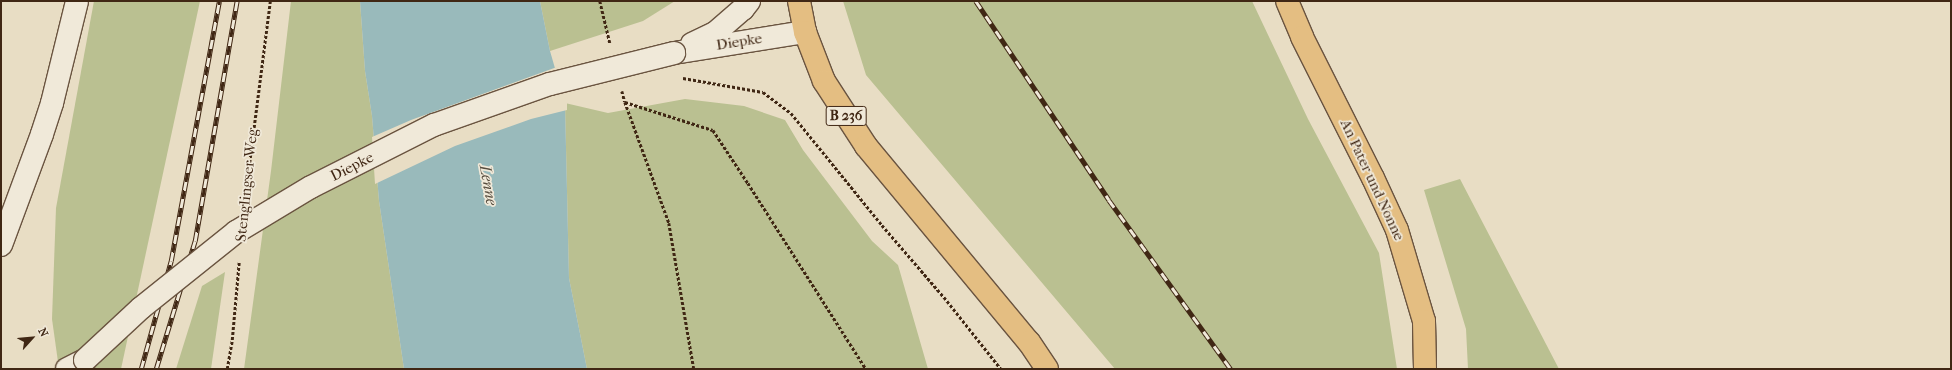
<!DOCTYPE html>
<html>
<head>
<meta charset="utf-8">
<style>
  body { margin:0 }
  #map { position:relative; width:1952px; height:370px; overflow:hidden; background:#e8ddc4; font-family:"IM FELL French Canon",serif }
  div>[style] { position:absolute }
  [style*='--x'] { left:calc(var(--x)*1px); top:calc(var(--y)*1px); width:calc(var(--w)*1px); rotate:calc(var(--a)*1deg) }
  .green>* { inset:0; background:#bac091 }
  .water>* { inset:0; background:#99babb }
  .pier>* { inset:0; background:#e8ddc4 }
  .path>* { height:2.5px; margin-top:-1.25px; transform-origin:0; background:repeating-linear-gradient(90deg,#402714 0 3px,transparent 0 5px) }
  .roads { filter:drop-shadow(1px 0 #6a5440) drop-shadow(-1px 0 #6a5440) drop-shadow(0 1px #6a5440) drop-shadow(0 -1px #6a5440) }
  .minor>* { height:22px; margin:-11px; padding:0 11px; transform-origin:11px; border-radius:11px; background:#f0e9d9 }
  .major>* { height:22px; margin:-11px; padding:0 11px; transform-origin:11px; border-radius:11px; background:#e4be82 }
  .rail>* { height:4.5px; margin-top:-2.25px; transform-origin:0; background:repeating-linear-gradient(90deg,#f0e9d9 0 9px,#402714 0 18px); box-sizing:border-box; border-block:1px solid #402714 }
  .bridges { filter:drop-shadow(1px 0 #6a5440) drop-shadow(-1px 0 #6a5440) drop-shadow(0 1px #6a5440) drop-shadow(0 -1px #6a5440) }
  .minor-bridge>* { height:22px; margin:-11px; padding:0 11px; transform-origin:11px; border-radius:11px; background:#f0e9d9 }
  span { translate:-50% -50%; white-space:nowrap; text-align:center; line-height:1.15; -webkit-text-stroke:3.5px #f0e9d9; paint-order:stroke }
  .shield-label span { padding:1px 3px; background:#f0e9d9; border:1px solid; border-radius:3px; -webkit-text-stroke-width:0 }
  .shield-label { font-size:14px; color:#402714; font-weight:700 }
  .street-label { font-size:15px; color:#402714 }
  .water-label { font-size:16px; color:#564c3e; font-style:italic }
  .frame { position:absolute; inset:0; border:2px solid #402714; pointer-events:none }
  .north { position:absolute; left:12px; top:318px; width:40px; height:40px; -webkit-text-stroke:3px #f0e9d9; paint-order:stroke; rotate:63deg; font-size:11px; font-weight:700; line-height:16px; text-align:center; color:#402714 }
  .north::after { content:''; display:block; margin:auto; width:14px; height:18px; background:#402714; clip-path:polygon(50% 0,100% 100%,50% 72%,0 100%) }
</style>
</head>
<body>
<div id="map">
  <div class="green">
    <div style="clip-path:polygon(94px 1px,200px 1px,121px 369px,59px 369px,52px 319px,56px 208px)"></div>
    <div style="clip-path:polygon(291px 1px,360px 1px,365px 71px,372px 116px,379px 201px,404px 369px,244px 369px,271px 171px)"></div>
    <div style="clip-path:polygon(540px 1px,675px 1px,643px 21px,550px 51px)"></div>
    <div style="clip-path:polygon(843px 1px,1252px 1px,1308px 119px,1379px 253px,1397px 369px,1115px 369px,866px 75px)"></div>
    <div style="clip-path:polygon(685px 99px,744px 106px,785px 120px,803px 150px,872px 241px,898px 265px,928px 369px,587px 369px,569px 278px,565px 103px,608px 113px)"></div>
    <div style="clip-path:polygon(1460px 179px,1559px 369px,1468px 369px,1466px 329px,1424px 190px)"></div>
    <div style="clip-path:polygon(225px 272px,211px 369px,176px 369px,202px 286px)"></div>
  </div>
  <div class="water">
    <div style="clip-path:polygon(360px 1px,540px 1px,550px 51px,565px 103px,569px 278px,587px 369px,404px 369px,379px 201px,372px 116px,365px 71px)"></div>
  </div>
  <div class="pier">
    <div style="clip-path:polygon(557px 67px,567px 103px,567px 110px,531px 119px,455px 146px,375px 184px,372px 137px,411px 120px)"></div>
  </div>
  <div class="path">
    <div style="--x:600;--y:1;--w:43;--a:76.6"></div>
    <div style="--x:683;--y:78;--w:81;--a:9.9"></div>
    <div style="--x:763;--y:92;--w:35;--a:37"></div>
    <div style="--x:791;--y:113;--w:144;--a:50.9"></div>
    <div style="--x:882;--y:225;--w:95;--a:49.3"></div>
    <div style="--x:944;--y:297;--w:92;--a:51.6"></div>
    <div style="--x:622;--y:91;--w:11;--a:75"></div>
    <div style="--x:625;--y:102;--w:92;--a:17.7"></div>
    <div style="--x:713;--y:130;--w:64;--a:56.6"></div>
    <div style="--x:748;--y:183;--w:220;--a:57.6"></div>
    <div style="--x:625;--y:102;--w:129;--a:70"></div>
    <div style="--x:669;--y:223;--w:148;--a:80.3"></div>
    <div style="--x:245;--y:197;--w:198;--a:-82.7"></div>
    <div style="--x:227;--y:369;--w:29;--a:-80"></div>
    <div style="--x:232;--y:340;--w:78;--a:-84.9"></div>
  </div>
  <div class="roads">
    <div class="minor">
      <div style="--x:692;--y:44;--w:25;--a:-26"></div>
      <div style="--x:715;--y:33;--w:37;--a:-41"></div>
      <div style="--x:743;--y:9;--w:10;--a:-53"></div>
      <div style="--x:674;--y:53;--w:133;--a:-9.1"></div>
      <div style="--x:1;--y:245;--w:118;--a:-69.7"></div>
      <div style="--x:42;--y:134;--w:33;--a:-72"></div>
      <div style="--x:52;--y:103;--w:105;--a:-76.2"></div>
      <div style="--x:67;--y:369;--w:20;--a:-27"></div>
    </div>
    <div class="major">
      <div style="--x:799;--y:1;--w:32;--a:79"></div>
      <div style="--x:805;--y:32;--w:53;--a:68.8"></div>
      <div style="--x:824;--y:81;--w:77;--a:57.1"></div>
      <div style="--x:866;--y:146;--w:255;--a:50.3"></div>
      <div style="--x:1029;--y:342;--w:32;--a:56"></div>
      <div style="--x:1287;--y:1;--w:39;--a:67"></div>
      <div style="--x:1302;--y:37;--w:158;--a:63.3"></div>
      <div style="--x:1373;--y:178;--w:57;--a:65.2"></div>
      <div style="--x:1397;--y:230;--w:95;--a:73.5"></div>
      <div style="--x:1424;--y:321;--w:48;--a:88.8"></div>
    </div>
  </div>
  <div class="rail">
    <div style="--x:976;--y:1;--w:239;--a:56.2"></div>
    <div style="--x:1109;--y:200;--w:208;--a:54.2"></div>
    <div style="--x:141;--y:369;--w:112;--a:-74.5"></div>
    <div style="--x:171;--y:261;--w:264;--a:-79.5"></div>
    <div style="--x:156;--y:369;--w:134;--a:-73.1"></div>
    <div style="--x:195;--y:241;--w:244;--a:-80.1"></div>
  </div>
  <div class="bridges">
    <div class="minor-bridge">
      <div style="--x:85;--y:360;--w:76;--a:-42.9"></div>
      <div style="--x:141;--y:308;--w:122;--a:-38.7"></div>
      <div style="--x:236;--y:232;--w:87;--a:-31"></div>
      <div style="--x:311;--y:187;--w:138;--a:-26.8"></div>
      <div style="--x:434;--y:125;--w:123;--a:-19.5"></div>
      <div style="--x:550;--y:84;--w:128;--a:-14"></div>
    </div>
  </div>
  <div class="shield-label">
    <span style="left:846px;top:116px">B 236</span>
  </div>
  <div class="street-label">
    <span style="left:739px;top:42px;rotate:-9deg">Diepke</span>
    <span style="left:352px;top:167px;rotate:-27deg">Diepke</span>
    <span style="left:1372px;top:180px;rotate:65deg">An Pater und Nonne</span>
    <span style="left:247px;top:185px;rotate:-84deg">Stenglingser Weg</span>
  </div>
  <div class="water-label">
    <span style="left:488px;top:185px;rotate:80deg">Lenne</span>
  </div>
  <div class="frame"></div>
  <div class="north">N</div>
</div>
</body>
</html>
